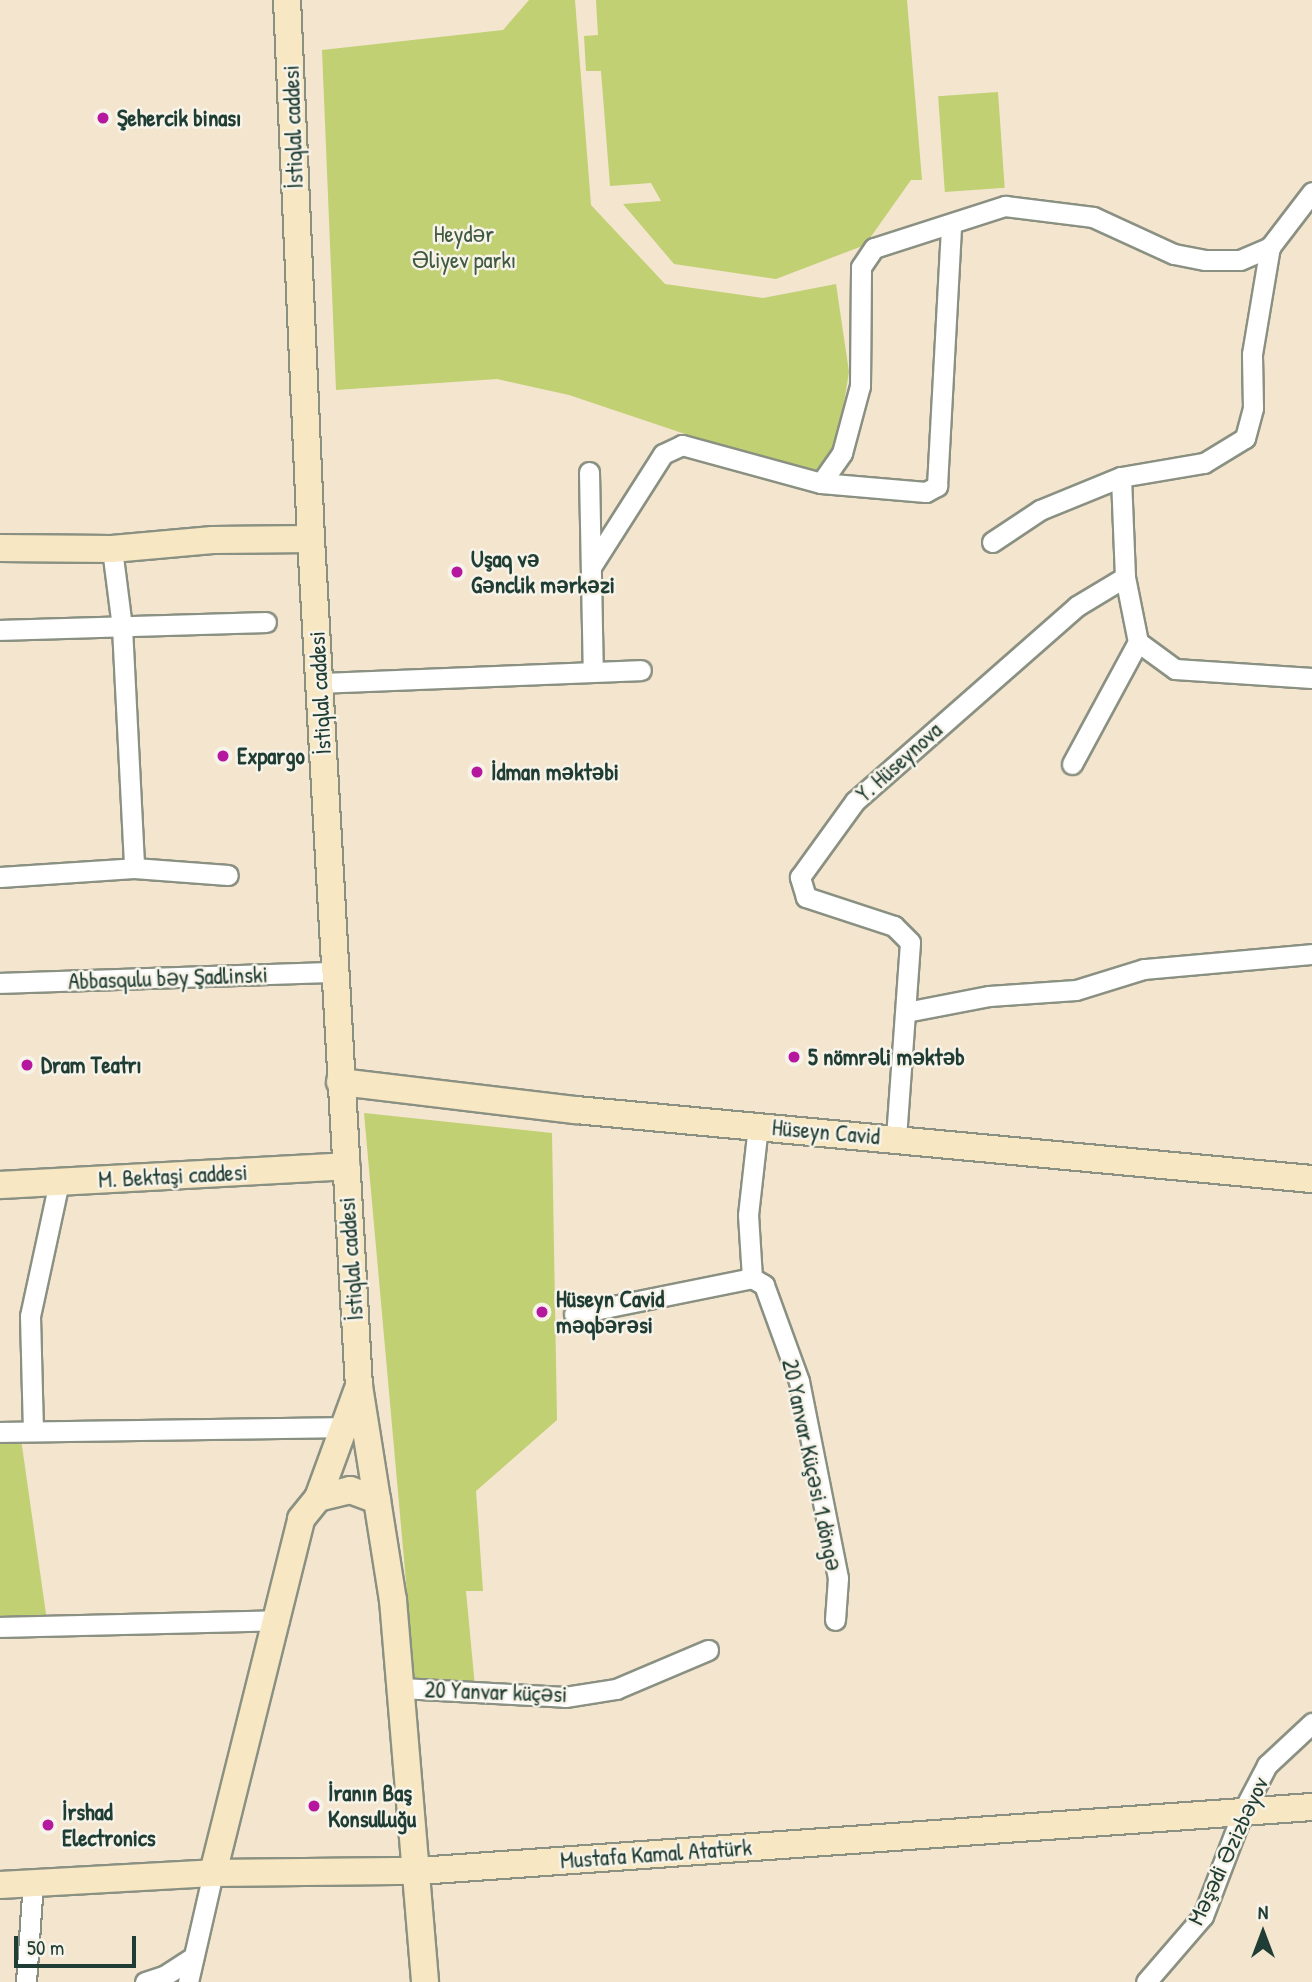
<!DOCTYPE html>
<html>
<head>
<meta charset="utf-8">
<style>
  body { margin:0 }
  #map { position:relative; width:1312px; height:1982px; overflow:hidden; background:#f4e5cf; font-family:"Patrick Hand",sans-serif }
  div>[style] { position:absolute }
  [style*='--x'] { left:calc(var(--x)*1px); top:calc(var(--y)*1px); width:calc(var(--w)*1px); rotate:calc(var(--a)*1deg) }
  .green>* { inset:0; background:#c0d073; transform-origin:0 0 }
  .roads { filter:drop-shadow(2px 0 #8a9182) drop-shadow(-2px 0 #8a9182) drop-shadow(0 2px #8a9182) drop-shadow(0 -2px #8a9182) }
  .minor>* { height:19px; margin:-9.5px; padding:0 9.5px; transform-origin:9.5px; border-radius:9.5px; background:#fff }
  .secondary>* { height:26px; margin:-13px; padding:0 13px; transform-origin:13px; border-radius:13px; background:#f8e7c3 }
  .dots>* { width:19px; height:19px; translate:-50% -50%; box-sizing:border-box; border:4px solid #f7f3e8; border-radius:50% }
  span { translate:-50% -50%; white-space:nowrap; text-align:center; line-height:1.15; -webkit-text-stroke:5px #f7f3e8; paint-order:stroke }
  .poi-label { font-size:23px; color:#1f3d34; font-weight:700 }
  .left { translate:0 -50%; text-align:left }
  .street-label { font-size:23px; color:#1f3d34 }
  .park-label { font-size:23px; color:#3f5a41 }
  .north { position:absolute; left:1228px; top:1898px; width:70px; height:70px; -webkit-text-stroke:5px #f7f3e8; paint-order:stroke; rotate:0deg; font-size:19px; font-weight:700; line-height:28px; text-align:center; color:#1f3d34 }
  .north::after { content:''; display:block; margin:auto; width:24px; height:32px; background:#1f3d34; clip-path:polygon(50% 0,100% 100%,50% 72%,0 100%) }
  .scale { position:absolute; left:14px; top:1936px; width:122px; height:32px; box-sizing:border-box; border:4px solid #1f3d34; border-top:0; padding-left:9px; font-size:21px; line-height:24px; white-space:nowrap; color:#1f3d34; -webkit-text-stroke:5px #f7f3e8; paint-order:stroke }
</style>
</head>
<body>
<div id="map">
  <div class="green">
    <div style="clip-path:polygon(529px 0,575px 0,591px 205px,665px 284px,763px 298px,836px 284px,849px 372px,831px 483px,569px 395px,497px 379px,336px 390px,322px 50px,503px 30px)"></div>
    <div style="clip-path:polygon(596px 0,907px 0,922px 180px,911px 180px,865px 245px,776px 279px,674px 264px,623px 204px,661px 201px,651px 183px,610px 186px,601px 71px,586px 71px,584px 36px,598px 35px)"></div>
    <div style="left:998px;top:92px;width:96px;height:60px;rotate:86deg"></div>
    <div style="clip-path:polygon(364px 1113px,552px 1133px,557px 1420px,476px 1491px,483px 1591px,466px 1591px,475px 1687px,415px 1682px)"></div>
    <div style="clip-path:polygon(0 1432px,20px 1432px,47px 1621px,0 1621px)"></div>
  </div>
  <div class="roads">
    <div class="minor">
      <div style="--x:589;--y:472;--w:200;--a:88.9"></div>
      <div style="--x:821;--y:483;--w:105;--a:4.9"></div>
      <div style="--x:926;--y:492;--w:13;--a:-29"></div>
      <div style="--x:937;--y:486;--w:262;--a:-86.9"></div>
      <div style="--x:992;--y:542;--w:58;--a:-33.7"></div>
      <div style="--x:1040;--y:510;--w:87;--a:-22.2"></div>
      <div style="--x:112;--y:549;--w:79;--a:82.7"></div>
      <div style="--x:122;--y:627;--w:241;--a:87.1"></div>
      <div style="--x:591;--y:567;--w:134;--a:-57.5"></div>
      <div style="--x:663;--y:454;--w:21;--a:-25"></div>
      <div style="--x:682;--y:445;--w:144;--a:15.3"></div>
      <div style="--x:821;--y:483;--w:37;--a:-55"></div>
      <div style="--x:842;--y:453;--w:69;--a:-75"></div>
      <div style="--x:860;--y:386;--w:119;--a:-89.5"></div>
      <div style="--x:861;--y:267;--w:23;--a:-56"></div>
      <div style="--x:874;--y:248;--w:138;--a:-17.8"></div>
      <div style="--x:1005;--y:206;--w:89;--a:7.1"></div>
      <div style="--x:1093;--y:217;--w:89;--a:24.6"></div>
      <div style="--x:1174;--y:254;--w:32;--a:11"></div>
      <div style="--x:1205;--y:260;--w:35;--a:0"></div>
      <div style="--x:1240;--y:260;--w:33;--a:-23"></div>
      <div style="--x:1125;--y:577;--w:100;--a:-92.3"></div>
      <div style="--x:1121;--y:477;--w:84;--a:-9.6"></div>
      <div style="--x:1204;--y:463;--w:48;--a:-31.4"></div>
      <div style="--x:1245;--y:438;--w:31;--a:-75"></div>
      <div style="--x:1253;--y:408;--w:54;--a:-91.1"></div>
      <div style="--x:1252;--y:354;--w:109;--a:-80.5"></div>
      <div style="--x:1270;--y:247;--w:69;--a:-52.6"></div>
      <div style="--x:0;--y:630;--w:266;--a:-1.7"></div>
      <div style="--x:1138;--y:642;--w:46;--a:36.1"></div>
      <div style="--x:1175;--y:669;--w:137;--a:3.8"></div>
      <div style="--x:320;--y:683;--w:321;--a:-2.3"></div>
      <div style="--x:1072;--y:764;--w:139;--a:-61.6"></div>
      <div style="--x:0;--y:877;--w:134;--a:-3.8"></div>
      <div style="--x:134;--y:868;--w:94;--a:4.3"></div>
      <div style="--x:0;--y:983;--w:335;--a:-1.9"></div>
      <div style="--x:906;--y:1012;--w:85;--a:-10.9"></div>
      <div style="--x:989;--y:996;--w:87;--a:-3.9"></div>
      <div style="--x:1076;--y:990;--w:71;--a:-17.2"></div>
      <div style="--x:1144;--y:969;--w:169;--a:-5.1"></div>
      <div style="--x:896;--y:1138;--w:196;--a:-85.9"></div>
      <div style="--x:910;--y:942;--w:23;--a:-135"></div>
      <div style="--x:894;--y:926;--w:93;--a:-161.8"></div>
      <div style="--x:806;--y:897;--w:21;--a:-107"></div>
      <div style="--x:800;--y:877;--w:94;--a:-54.1"></div>
      <div style="--x:855;--y:801;--w:295;--a:-41.3"></div>
      <div style="--x:1077;--y:606;--w:56;--a:-31.1"></div>
      <div style="--x:1125;--y:577;--w:66;--a:78.7"></div>
      <div style="--x:752;--y:1278;--w:14;--a:30"></div>
      <div style="--x:764;--y:1285;--w:102;--a:70"></div>
      <div style="--x:799;--y:1381;--w:201;--a:78.8"></div>
      <div style="--x:838;--y:1578;--w:42;--a:94.1"></div>
      <div style="--x:752;--y:1278;--w:63;--a:-93.6"></div>
      <div style="--x:748;--y:1215;--w:90;--a:-83.6"></div>
      <div style="--x:574;--y:1314;--w:182;--a:-11.4"></div>
      <div style="--x:33;--y:1431;--w:115;--a:-91.5"></div>
      <div style="--x:30;--y:1316;--w:137;--a:-77.8"></div>
      <div style="--x:0;--y:1432;--w:342;--a:-0.8"></div>
      <div style="--x:0;--y:1627;--w:279;--a:-1.4"></div>
      <div style="--x:401;--y:1688;--w:164;--a:3.1"></div>
      <div style="--x:565;--y:1697;--w:52;--a:-8.9"></div>
      <div style="--x:616;--y:1689;--w:100;--a:-23"></div>
      <div style="--x:26;--y:1982;--w:100;--a:-86"></div>
      <div style="--x:145;--y:1982;--w:20;--a:-18"></div>
      <div style="--x:164;--y:1976;--w:35;--a:-33"></div>
      <div style="--x:188;--y:1982;--w:112;--a:-77.1"></div>
      <div style="--x:1146;--y:1982;--w:87;--a:-49.2"></div>
      <div style="--x:1203;--y:1916;--w:112;--a:-69.1"></div>
      <div style="--x:1243;--y:1811;--w:52;--a:-62.4"></div>
      <div style="--x:1267;--y:1765;--w:62;--a:-43"></div>
    </div>
    <div class="secondary">
      <div style="--x:287;--y:0;--w:540;--a:87.45"></div>
      <div style="--x:311;--y:539;--w:848;--a:86.76"></div>
      <div style="--x:359;--y:1386;--w:217;--a:81"></div>
      <div style="--x:393;--y:1600;--w:383;--a:85.2"></div>
      <div style="--x:0;--y:548;--w:112;--a:0.5"></div>
      <div style="--x:112;--y:549;--w:101;--a:-5.1"></div>
      <div style="--x:213;--y:540;--w:98;--a:-0.6"></div>
      <div style="--x:340;--y:1082;--w:238;--a:6.8"></div>
      <div style="--x:576;--y:1110;--w:739;--a:5.36"></div>
      <div style="--x:0;--y:1185;--w:347;--a:-3.1"></div>
      <div style="--x:318;--y:1498;--w:33;--a:-14"></div>
      <div style="--x:350;--y:1490;--w:29;--a:20"></div>
      <div style="--x:213;--y:1873;--w:365;--a:-76"></div>
      <div style="--x:301;--y:1519;--w:27;--a:-51"></div>
      <div style="--x:318;--y:1498;--w:119;--a:-69.9"></div>
      <div style="--x:0;--y:1885;--w:213;--a:-3.2"></div>
      <div style="--x:213;--y:1873;--w:206;--a:-0.6"></div>
      <div style="--x:419;--y:1871;--w:895;--a:-4.1"></div>
    </div>
  </div>
  <div class="dots">
    <div style="left:103px;top:118px;background:#b5179e"></div>
    <div style="left:457px;top:572px;background:#b5179e"></div>
    <div style="left:223px;top:756px;background:#b5179e"></div>
    <div style="left:477px;top:772px;background:#b5179e"></div>
    <div style="left:794px;top:1057px;background:#b5179e"></div>
    <div style="left:27px;top:1065px;background:#b5179e"></div>
    <div style="left:542px;top:1312px;background:#b5179e"></div>
    <div style="left:314px;top:1806px;background:#b5179e"></div>
    <div style="left:48px;top:1825px;background:#b5179e"></div>
  </div>
  <div class="poi-label">
    <span class="left" style="left:117px;top:118px">Şehercik binası</span>
    <span class="left" style="left:471px;top:572px">Uşaq və<br>Gənclik mərkəzi</span>
    <span class="left" style="left:237px;top:756px">Expargo</span>
    <span class="left" style="left:491px;top:772px">İdman məktəbi</span>
    <span class="left" style="left:808px;top:1057px">5 nömrəli məktəb</span>
    <span class="left" style="left:41px;top:1065px">Dram Teatrı</span>
    <span class="left" style="left:556px;top:1312px">Hüseyn Cavid<br>məqbərəsi</span>
    <span class="left" style="left:328px;top:1806px">İranın Baş<br>Konsulluğu</span>
    <span class="left" style="left:62px;top:1825px">İrshad<br>Electronics</span>
  </div>
  <div class="street-label">
    <span style="left:293px;top:127px;rotate:-92deg">İstiqlal caddesi</span>
    <span style="left:320px;top:693px;rotate:-93deg">İstiqlal caddesi</span>
    <span style="left:899px;top:762px;rotate:-42deg">Y. Hüseynova</span>
    <span style="left:168px;top:978px;rotate:-2deg">Abbasqulu bəy Şadlinski</span>
    <span style="left:826px;top:1132px;rotate:5deg">Hüseyn Cavid</span>
    <span style="left:173px;top:1176px;rotate:-3deg">M. Bektaşi caddesi</span>
    <span style="left:351px;top:1259px;rotate:-94deg">İstiqlal caddesi</span>
    <span style="left:812px;top:1465px;rotate:78deg">20 Yanvar Küçəsi 1 döngə</span>
    <span style="left:496px;top:1692px;rotate:2deg">20 Yanvar küçəsi</span>
    <span style="left:1228px;top:1851px;rotate:-65deg">Məşədi Əzizbəyov</span>
    <span style="left:656px;top:1854px;rotate:-4deg">Mustafa Kamal Atatürk</span>
  </div>
  <div class="park-label">
    <span style="left:464px;top:247px">Heydər<br>Əliyev parkı</span>
  </div>
  <div class="north">N</div>
  <div class="scale">50 m</div>
</div>
</body>
</html>
